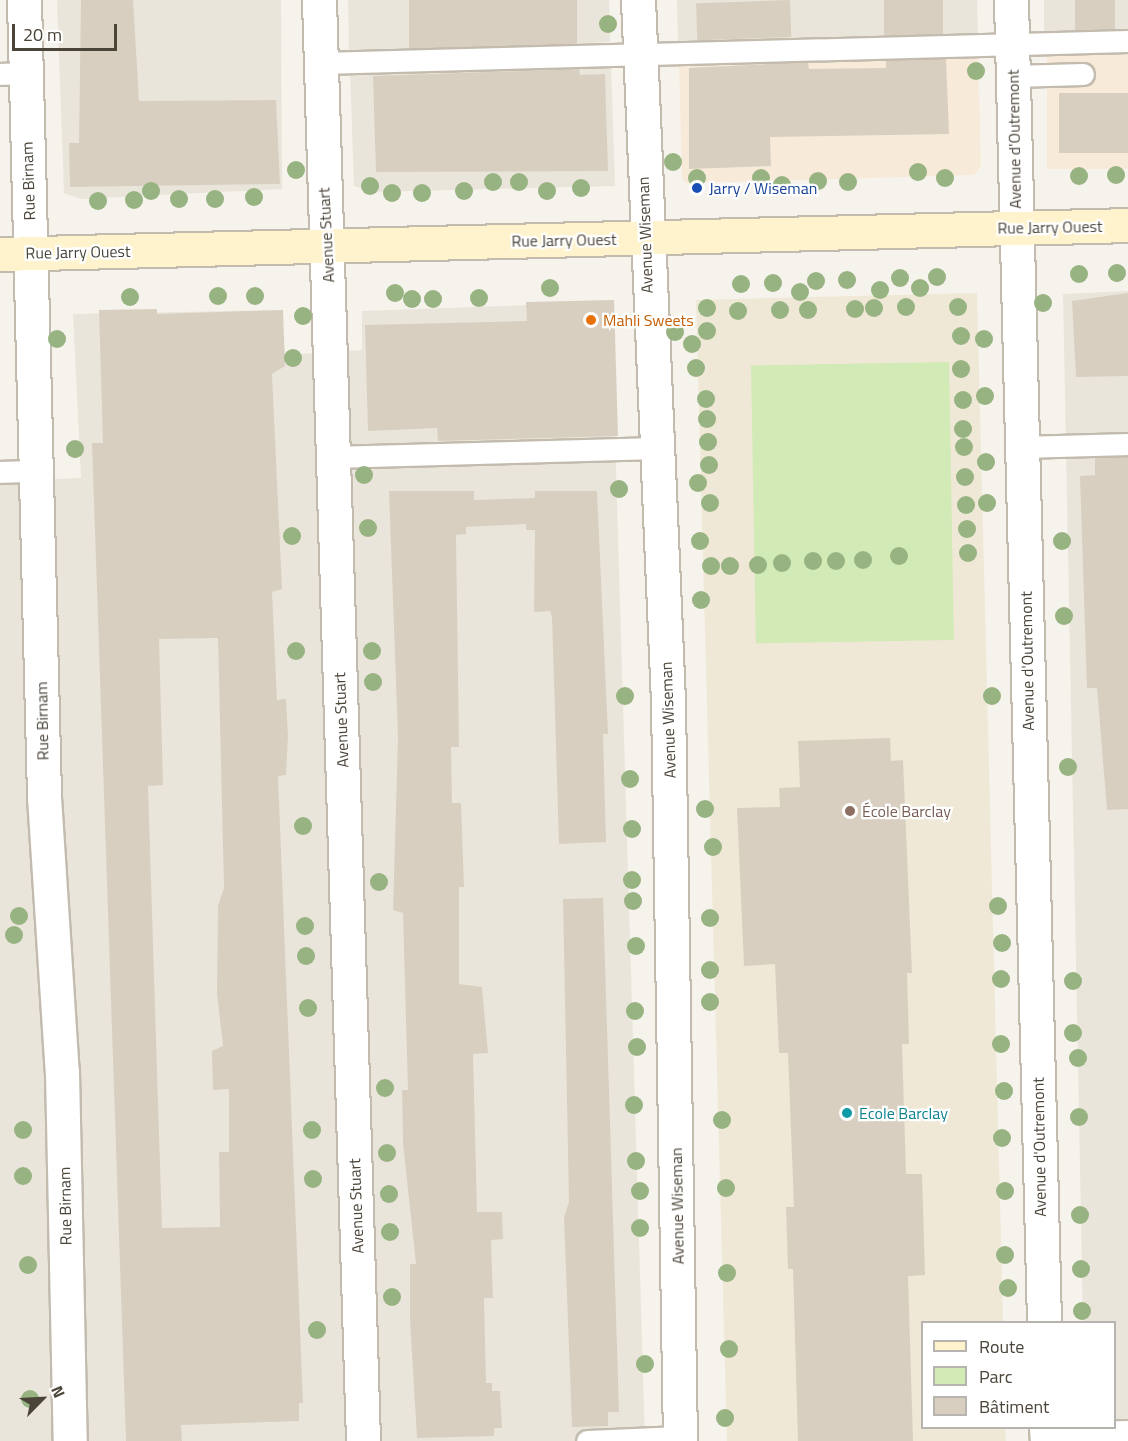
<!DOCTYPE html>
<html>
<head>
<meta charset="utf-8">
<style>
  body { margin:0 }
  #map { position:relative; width:1128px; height:1441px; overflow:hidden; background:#f6f3ec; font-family:"Titillium Web",sans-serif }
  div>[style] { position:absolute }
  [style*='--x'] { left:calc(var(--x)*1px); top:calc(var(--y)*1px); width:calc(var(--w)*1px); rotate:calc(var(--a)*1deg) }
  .residential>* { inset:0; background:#eae5da; transform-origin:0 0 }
  .commercial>* { inset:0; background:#f7ead8; transform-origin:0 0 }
  .education>* { inset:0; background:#efe8d6 }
  .green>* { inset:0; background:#d2eab5; transform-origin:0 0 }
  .building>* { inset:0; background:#d8cfc1; transform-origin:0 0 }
  .roads { filter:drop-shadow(2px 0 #c2bbae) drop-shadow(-2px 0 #c2bbae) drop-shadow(0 2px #c2bbae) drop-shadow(0 -2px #c2bbae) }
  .lane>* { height:21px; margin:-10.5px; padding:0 10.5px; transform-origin:10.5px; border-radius:10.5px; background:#fff }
  .street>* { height:33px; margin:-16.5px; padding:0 16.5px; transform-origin:16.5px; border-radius:16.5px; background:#fff }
  .secondary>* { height:33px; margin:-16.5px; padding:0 16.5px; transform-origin:16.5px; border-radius:16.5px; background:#fff3cd }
  .trees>* { width:18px; height:18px; margin:-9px; border-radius:50%; background:#97b381 }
  .dots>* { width:16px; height:16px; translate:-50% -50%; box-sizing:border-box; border:3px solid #fff; border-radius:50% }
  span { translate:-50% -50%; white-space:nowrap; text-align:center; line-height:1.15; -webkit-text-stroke:4.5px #fff; paint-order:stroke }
  .street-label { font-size:16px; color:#4b4439 }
  .transit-label { font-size:16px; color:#164399 }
  .left { translate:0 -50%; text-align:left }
  .food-label { font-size:16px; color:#c56008 }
  .education-label { font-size:16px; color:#785e54 }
  .culture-label { font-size:16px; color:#0d838f }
  .legend { position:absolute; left:921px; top:1321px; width:195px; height:108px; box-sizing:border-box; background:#fff; border:2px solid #b7b4b0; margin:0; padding:8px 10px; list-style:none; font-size:18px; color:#4b4439 }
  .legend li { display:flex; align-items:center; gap:12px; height:30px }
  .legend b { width:30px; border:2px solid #b7b4b0 }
  .north { position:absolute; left:12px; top:1369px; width:60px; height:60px; -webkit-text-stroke:4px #fff; paint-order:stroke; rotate:66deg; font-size:16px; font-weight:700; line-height:24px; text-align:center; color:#4b4439 }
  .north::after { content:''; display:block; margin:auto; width:21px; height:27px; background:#4b4439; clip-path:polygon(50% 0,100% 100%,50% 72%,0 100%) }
  .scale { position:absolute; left:12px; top:24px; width:105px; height:27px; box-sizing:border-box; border:3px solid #4b4439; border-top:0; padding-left:8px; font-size:18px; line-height:21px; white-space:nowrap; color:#4b4439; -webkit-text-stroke:4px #fff; paint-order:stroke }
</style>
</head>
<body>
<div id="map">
  <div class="residential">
    <div style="clip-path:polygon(57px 0,281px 0,282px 189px,80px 199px,64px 193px)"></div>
    <div style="clip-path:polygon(348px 0,609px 0,610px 42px,349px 55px)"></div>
    <div style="clip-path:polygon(677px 0,977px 0,978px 36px,678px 42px)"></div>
    <div style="left:1044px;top:0;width:84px;height:33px"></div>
    <div style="clip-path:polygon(611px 64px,615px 186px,374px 192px,354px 186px,350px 70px)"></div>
    <div style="clip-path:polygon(1128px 291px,1128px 1441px,1114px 1428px,1114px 1322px,1083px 1322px,1063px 294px)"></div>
    <div style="clip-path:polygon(611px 302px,645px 1441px,0 1441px,0 481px,81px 478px,73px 314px,281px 310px,285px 355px,362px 350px,362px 311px)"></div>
  </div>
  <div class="commercial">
    <div style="left:1128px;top:49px;width:120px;height:81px;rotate:90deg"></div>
    <div style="clip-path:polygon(978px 54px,981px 166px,974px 175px,686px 183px,682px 179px,679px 63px)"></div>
  </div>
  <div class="education">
    <div style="clip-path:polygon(977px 293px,1003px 1322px,922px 1322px,922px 1428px,1005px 1428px,1006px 1441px,727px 1441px,696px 300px)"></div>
  </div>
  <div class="green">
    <div style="left:949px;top:362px;width:278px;height:198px;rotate:89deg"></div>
  </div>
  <div class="building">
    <div style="clip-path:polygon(81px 0,133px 0,139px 101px,276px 100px,280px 184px,70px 187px,69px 143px,79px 143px)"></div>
    <div style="left:409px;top:0;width:168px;height:48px"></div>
    <div style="left:790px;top:0;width:37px;height:94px;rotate:88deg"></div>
    <div style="left:884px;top:0;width:59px;height:35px"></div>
    <div style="left:1075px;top:0;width:40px;height:30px"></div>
    <div style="clip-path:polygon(946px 59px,949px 134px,770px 137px,771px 166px,689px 169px,689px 68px,808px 62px,809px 69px,886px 68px,886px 60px)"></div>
    <div style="clip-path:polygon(579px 69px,580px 75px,605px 74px,608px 171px,376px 172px,373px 76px)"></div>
    <div style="left:1128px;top:93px;width:60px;height:69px;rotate:90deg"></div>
    <div style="clip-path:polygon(1128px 293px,1128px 376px,1076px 377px,1072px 301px)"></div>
    <div style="clip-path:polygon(614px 300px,618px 436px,438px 441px,437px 428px,368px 431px,365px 325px,527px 321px,526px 302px)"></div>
    <div style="clip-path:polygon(evenodd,157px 309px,157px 314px,283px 310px,285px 366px,272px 374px,282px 589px,272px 592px,277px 700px,286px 699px,288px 736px,286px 775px,278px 776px,303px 1403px,299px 1403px,299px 1421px,181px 1425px,182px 1441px,126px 1441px,92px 443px,103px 443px,99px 310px,157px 309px,218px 638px,224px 888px,218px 906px,217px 993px,223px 1046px,212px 1051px,213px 1090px,229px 1089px,229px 1152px,219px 1152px,220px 1227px,162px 1228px,148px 786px,163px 785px,159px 639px,218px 638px)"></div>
    <div style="clip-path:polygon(1128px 457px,1128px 809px,1107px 810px,1097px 688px,1087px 688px,1080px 476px,1095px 475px,1095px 458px)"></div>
    <div style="clip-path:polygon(389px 491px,474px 491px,474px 500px,535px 498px,535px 491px,597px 491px,608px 734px,603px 734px,606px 842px,559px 844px,552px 617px,550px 611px,534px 612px,535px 530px,526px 530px,526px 524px,466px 527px,466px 534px,456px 535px,459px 747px,451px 747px,452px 803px,461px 803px,464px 887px,459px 887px,459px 984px,482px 987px,488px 1053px,473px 1054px,477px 1212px,502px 1212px,503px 1239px,491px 1240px,493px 1298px,484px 1298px,486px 1383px,492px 1383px,492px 1391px,500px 1391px,502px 1428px,494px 1428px,494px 1436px,417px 1438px,410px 1320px,410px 1264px,416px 1264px,403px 1143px,402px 1090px,408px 1090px,403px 913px,393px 910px,398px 738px)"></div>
    <div style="clip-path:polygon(890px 738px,891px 761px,903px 760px,912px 973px,907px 973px,909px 1044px,902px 1044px,906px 1174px,922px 1174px,925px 1275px,908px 1276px,913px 1441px,798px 1441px,793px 1269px,788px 1269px,786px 1207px,794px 1207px,788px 1053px,779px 1053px,775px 964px,744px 966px,737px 808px,780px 807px,779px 788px,800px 787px,798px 741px)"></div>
    <div style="clip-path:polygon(603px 898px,619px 1412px,608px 1412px,608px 1426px,572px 1427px,564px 1217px,569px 1202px,563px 899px)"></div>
  </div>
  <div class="roads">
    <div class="lane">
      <div style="--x:321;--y:63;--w:807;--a:-1.56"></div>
      <div style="--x:0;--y:74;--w:26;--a:-2"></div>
      <div style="--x:1013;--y:76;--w:70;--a:-1.6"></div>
      <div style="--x:1022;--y:447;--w:106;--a:-1.6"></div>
      <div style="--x:333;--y:457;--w:323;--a:-1.6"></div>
      <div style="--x:0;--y:472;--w:36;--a:-2"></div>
      <div style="--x:1047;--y:1433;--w:81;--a:-1.4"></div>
      <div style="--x:587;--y:1441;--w:93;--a:-2.5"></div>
    </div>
    <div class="street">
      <div style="--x:24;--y:0;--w:797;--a:88.56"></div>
      <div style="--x:44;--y:797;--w:276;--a:86.3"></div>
      <div style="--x:62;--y:1072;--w:369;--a:88.8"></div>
      <div style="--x:319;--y:0;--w:1442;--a:88.25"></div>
      <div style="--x:638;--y:0;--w:703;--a:87.55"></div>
      <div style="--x:668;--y:702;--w:739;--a:89.07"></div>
      <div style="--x:1011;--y:0;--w:1322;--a:88.57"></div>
      <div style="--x:1046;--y:1428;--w:13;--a:86"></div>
    </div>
    <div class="secondary">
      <div style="--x:0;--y:254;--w:1128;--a:-1.47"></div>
    </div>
  </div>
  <div class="trees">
    <div style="left:608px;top:24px"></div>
    <div style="left:976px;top:71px"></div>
    <div style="left:673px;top:162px"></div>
    <div style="left:296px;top:170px"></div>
    <div style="left:918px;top:172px"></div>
    <div style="left:1116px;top:175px"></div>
    <div style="left:1079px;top:176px"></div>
    <div style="left:697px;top:178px"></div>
    <div style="left:761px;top:178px"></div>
    <div style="left:945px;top:178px"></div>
    <div style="left:818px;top:181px"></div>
    <div style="left:493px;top:182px"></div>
    <div style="left:519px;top:182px"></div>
    <div style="left:848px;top:182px"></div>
    <div style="left:782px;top:185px"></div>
    <div style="left:370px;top:186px"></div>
    <div style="left:581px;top:188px"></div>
    <div style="left:151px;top:191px"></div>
    <div style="left:464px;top:191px"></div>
    <div style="left:547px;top:191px"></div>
    <div style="left:392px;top:193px"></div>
    <div style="left:422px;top:193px"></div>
    <div style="left:254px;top:197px"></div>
    <div style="left:179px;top:199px"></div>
    <div style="left:215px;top:199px"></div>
    <div style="left:134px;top:200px"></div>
    <div style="left:98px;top:201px"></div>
    <div style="left:1117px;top:273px"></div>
    <div style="left:1079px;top:274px"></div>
    <div style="left:937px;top:277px"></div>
    <div style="left:900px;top:278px"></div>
    <div style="left:847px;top:280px"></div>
    <div style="left:816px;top:281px"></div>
    <div style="left:773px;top:283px"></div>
    <div style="left:741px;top:284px"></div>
    <div style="left:550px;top:288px"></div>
    <div style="left:920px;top:288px"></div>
    <div style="left:880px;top:290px"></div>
    <div style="left:800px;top:292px"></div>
    <div style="left:395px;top:293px"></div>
    <div style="left:218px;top:296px"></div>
    <div style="left:255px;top:296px"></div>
    <div style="left:130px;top:297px"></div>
    <div style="left:479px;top:298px"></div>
    <div style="left:412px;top:299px"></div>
    <div style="left:433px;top:299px"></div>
    <div style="left:1043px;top:303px"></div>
    <div style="left:906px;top:307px"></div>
    <div style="left:958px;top:307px"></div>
    <div style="left:707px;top:308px"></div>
    <div style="left:874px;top:308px"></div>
    <div style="left:855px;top:309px"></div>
    <div style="left:780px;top:310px"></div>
    <div style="left:808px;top:310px"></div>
    <div style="left:738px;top:311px"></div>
    <div style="left:303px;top:316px"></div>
    <div style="left:707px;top:331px"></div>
    <div style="left:675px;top:332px"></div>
    <div style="left:961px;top:336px"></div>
    <div style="left:57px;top:339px"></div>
    <div style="left:984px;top:339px"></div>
    <div style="left:692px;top:344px"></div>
    <div style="left:293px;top:358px"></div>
    <div style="left:696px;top:368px"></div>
    <div style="left:961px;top:369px"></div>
    <div style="left:985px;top:396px"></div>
    <div style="left:706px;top:399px"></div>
    <div style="left:963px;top:400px"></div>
    <div style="left:707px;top:419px"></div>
    <div style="left:963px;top:429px"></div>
    <div style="left:708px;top:442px"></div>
    <div style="left:964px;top:447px"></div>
    <div style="left:75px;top:449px"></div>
    <div style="left:986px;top:462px"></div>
    <div style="left:709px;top:465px"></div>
    <div style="left:364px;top:475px"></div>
    <div style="left:965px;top:477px"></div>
    <div style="left:698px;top:483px"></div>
    <div style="left:619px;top:489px"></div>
    <div style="left:710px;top:503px"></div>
    <div style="left:987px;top:503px"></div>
    <div style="left:966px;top:505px"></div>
    <div style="left:368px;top:528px"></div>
    <div style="left:967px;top:529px"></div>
    <div style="left:292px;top:536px"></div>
    <div style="left:700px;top:541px"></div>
    <div style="left:1062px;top:541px"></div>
    <div style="left:968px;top:553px"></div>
    <div style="left:899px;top:556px"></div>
    <div style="left:863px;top:560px"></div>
    <div style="left:813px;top:561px"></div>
    <div style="left:836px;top:561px"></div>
    <div style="left:782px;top:563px"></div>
    <div style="left:758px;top:565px"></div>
    <div style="left:711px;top:566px"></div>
    <div style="left:730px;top:566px"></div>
    <div style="left:701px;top:600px"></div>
    <div style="left:1064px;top:616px"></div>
    <div style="left:296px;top:651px"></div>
    <div style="left:372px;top:651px"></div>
    <div style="left:373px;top:682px"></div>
    <div style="left:625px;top:696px"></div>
    <div style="left:992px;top:696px"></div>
    <div style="left:1068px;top:767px"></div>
    <div style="left:630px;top:779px"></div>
    <div style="left:705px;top:809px"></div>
    <div style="left:303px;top:826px"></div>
    <div style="left:632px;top:829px"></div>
    <div style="left:713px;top:847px"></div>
    <div style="left:632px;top:880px"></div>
    <div style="left:379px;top:882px"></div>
    <div style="left:633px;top:901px"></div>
    <div style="left:998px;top:906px"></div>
    <div style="left:19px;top:916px"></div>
    <div style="left:710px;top:918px"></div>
    <div style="left:305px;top:926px"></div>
    <div style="left:14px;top:935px"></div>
    <div style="left:1002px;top:943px"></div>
    <div style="left:636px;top:946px"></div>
    <div style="left:306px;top:956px"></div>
    <div style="left:710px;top:970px"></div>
    <div style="left:1001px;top:979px"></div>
    <div style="left:1073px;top:981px"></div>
    <div style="left:710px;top:1002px"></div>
    <div style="left:308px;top:1008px"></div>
    <div style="left:635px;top:1011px"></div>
    <div style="left:1073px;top:1033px"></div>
    <div style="left:1001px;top:1044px"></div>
    <div style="left:637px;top:1047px"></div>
    <div style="left:1078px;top:1058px"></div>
    <div style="left:385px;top:1088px"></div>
    <div style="left:1004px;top:1091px"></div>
    <div style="left:634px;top:1105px"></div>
    <div style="left:1079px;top:1117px"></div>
    <div style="left:722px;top:1120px"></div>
    <div style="left:23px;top:1130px"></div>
    <div style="left:312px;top:1130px"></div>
    <div style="left:1002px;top:1138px"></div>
    <div style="left:387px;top:1153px"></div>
    <div style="left:636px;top:1161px"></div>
    <div style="left:23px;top:1176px"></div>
    <div style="left:313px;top:1179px"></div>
    <div style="left:726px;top:1188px"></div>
    <div style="left:640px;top:1191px"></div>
    <div style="left:1005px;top:1191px"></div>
    <div style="left:389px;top:1194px"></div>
    <div style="left:1080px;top:1215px"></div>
    <div style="left:640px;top:1228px"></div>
    <div style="left:390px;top:1232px"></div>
    <div style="left:1005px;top:1255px"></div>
    <div style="left:28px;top:1265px"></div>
    <div style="left:1081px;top:1269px"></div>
    <div style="left:727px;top:1273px"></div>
    <div style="left:1008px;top:1288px"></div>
    <div style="left:392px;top:1297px"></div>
    <div style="left:1082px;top:1311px"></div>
    <div style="left:317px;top:1330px"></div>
    <div style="left:729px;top:1349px"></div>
    <div style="left:645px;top:1364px"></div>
    <div style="left:30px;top:1399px"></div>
    <div style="left:725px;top:1418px"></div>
  </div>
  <div class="dots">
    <div style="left:697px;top:188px;background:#1a4fb4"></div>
    <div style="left:591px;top:320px;background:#e8710a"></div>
    <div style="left:850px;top:811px;background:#8d6e63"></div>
    <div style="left:847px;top:1113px;background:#0f9aa8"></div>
  </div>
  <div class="street-label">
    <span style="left:1014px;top:139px;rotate:-91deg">Avenue d'Outremont</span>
    <span style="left:28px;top:181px;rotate:-92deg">Rue Birnam</span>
    <span style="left:1050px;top:227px;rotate:-1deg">Rue Jarry Ouest</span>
    <span style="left:326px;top:235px;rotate:-93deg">Avenue Stuart</span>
    <span style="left:645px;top:235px;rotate:-92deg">Avenue Wiseman</span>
    <span style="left:564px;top:240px;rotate:-1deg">Rue Jarry Ouest</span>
    <span style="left:78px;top:252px;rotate:-1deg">Rue Jarry Ouest</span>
    <span style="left:1027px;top:661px;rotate:-91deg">Avenue d'Outremont</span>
    <span style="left:341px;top:720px;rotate:-92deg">Avenue Stuart</span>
    <span style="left:668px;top:720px;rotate:-92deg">Avenue Wiseman</span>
    <span style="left:42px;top:721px;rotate:-91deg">Rue Birnam</span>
    <span style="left:1039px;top:1147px;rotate:-91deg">Avenue d'Outremont</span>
    <span style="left:65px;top:1206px;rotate:-91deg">Rue Birnam</span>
    <span style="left:356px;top:1206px;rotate:-92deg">Avenue Stuart</span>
    <span style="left:677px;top:1206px;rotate:-91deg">Avenue Wiseman</span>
  </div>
  <div class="transit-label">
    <span class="left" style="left:709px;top:188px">Jarry / Wiseman</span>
  </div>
  <div class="food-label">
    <span class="left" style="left:603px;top:320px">Mahli Sweets</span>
  </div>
  <div class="education-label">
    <span class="left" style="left:862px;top:811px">École Barclay</span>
  </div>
  <div class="culture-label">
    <span class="left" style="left:859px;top:1113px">Ecole Barclay</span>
  </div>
  <ul class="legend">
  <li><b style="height:8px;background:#fff3cd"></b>Route</li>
  <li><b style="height:16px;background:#d2eab5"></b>Parc</li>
  <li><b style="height:16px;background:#d8cfc1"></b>Bâtiment</li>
  </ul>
  <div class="north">N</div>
  <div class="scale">20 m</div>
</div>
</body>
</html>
